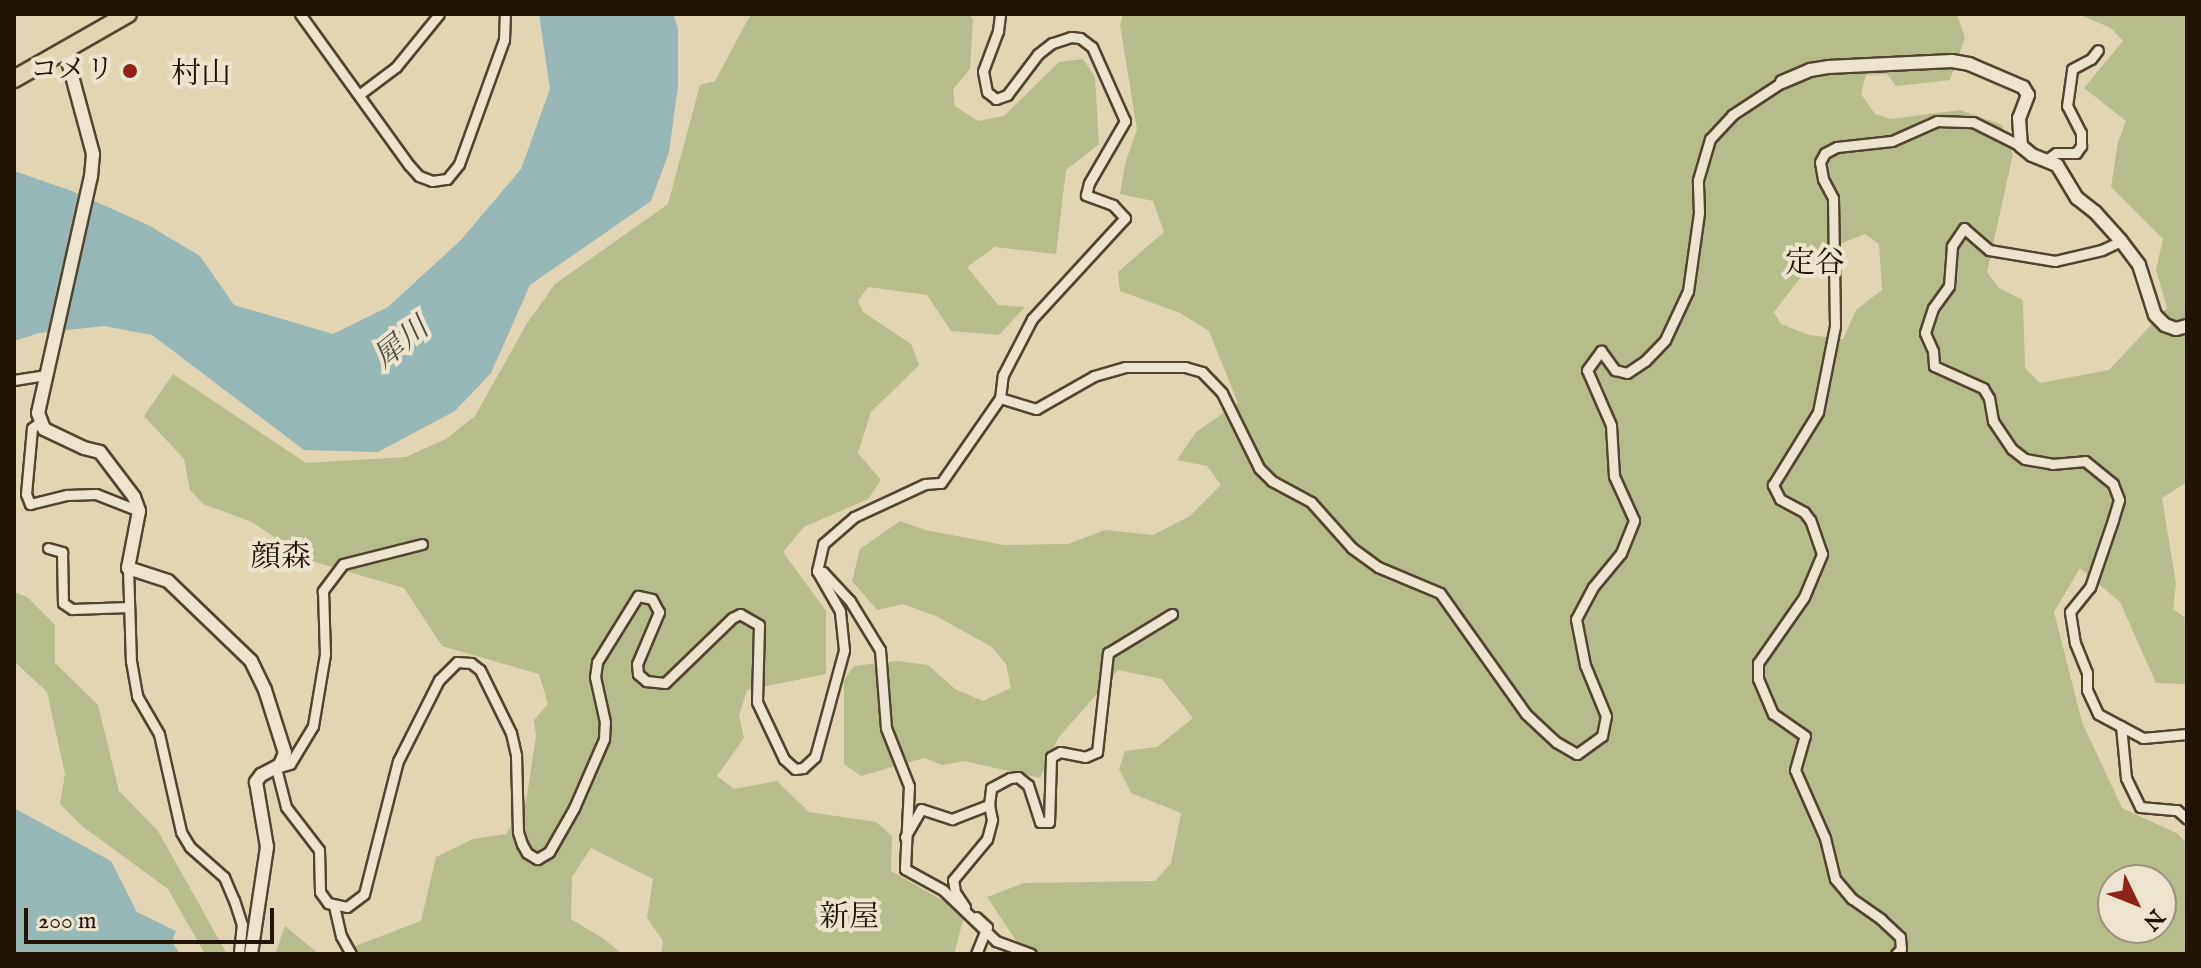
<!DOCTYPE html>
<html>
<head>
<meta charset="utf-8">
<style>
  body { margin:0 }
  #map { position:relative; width:2201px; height:968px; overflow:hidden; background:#e1d5b4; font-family:"IM FELL English","Noto Serif JP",serif }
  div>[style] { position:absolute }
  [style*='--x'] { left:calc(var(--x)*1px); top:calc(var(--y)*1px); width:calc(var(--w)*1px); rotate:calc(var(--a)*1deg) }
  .green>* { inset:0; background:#b6bc8b }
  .water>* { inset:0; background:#97b6b6 }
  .roads { filter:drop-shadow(2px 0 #524430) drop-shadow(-2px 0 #524430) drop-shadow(0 2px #524430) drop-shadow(0 -2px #524430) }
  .street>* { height:9px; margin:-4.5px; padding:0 4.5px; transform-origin:4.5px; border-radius:4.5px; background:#ece4ce }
  .secondary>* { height:12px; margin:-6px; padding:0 6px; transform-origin:6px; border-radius:6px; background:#ece4ce }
  .highway>* { height:16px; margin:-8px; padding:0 8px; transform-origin:8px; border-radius:8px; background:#e1d5b4 }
  .dots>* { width:22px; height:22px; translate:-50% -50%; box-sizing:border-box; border:4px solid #ece4ce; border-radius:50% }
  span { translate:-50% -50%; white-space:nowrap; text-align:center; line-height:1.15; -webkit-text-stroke:8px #ece4ce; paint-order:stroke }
  .poi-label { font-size:28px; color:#221404 }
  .right { translate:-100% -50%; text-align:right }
  .neighbourhood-label { font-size:30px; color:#221404 }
  .water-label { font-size:30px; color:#4b4d42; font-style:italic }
  .frame { position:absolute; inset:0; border:16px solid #221404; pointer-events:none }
  .north { position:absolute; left:2097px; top:864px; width:80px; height:80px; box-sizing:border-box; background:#ece4ce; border:2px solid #9b917d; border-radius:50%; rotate:133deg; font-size:22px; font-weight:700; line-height:32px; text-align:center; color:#221404 }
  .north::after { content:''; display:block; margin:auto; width:28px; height:36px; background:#8f2418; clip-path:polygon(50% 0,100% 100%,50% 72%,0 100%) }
  .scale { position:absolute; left:24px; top:908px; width:250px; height:36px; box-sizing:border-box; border:4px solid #221404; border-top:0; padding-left:10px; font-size:24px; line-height:28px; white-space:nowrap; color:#221404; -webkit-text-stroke:6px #ece4ce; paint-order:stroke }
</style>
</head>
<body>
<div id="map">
  <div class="green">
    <div style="clip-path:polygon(751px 14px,968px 14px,973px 19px,970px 69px,953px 89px,955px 106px,978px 121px,1004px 116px,1059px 62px,1083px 59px,1095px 77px,1099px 144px,1066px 170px,1056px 254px,995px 247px,967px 267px,998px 305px,1025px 307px,999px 335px,951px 331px,927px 295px,868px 287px,858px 301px,863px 312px,911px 344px,919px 365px,871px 412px,858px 453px,881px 480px,868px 499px,804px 527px,783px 552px,826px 611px,826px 674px,747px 690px,739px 715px,744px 738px,717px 776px,734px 789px,777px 781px,809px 812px,876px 822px,892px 836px,891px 871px,965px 913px,954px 954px,661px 954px,663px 941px,647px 918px,653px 879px,591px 848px,572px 877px,571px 919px,604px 939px,622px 954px,334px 954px,421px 921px,436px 857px,473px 839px,506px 834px,526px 802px,536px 736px,534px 720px,548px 704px,539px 674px,442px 646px,404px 588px,308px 560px,252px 522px,203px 504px,190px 490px,184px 459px,144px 416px,173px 374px,306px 463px,406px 457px,446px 439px,475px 416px,526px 325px,555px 284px,668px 204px,700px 85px,715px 81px)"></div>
    <div style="clip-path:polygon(evenodd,1123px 14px,1957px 14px,1965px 38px,1950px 80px,1896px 86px,1887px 74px,1866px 75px,1861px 94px,1875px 114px,1891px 119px,1960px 110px,2002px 125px,2013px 154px,1987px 272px,1999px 288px,2023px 300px,2025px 368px,2040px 383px,2109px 370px,2167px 308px,2156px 270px,2163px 239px,2111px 187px,2118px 142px,2126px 121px,2084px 88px,2123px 41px,2111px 28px,2078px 14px,2187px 14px,2187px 482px,2162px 498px,2176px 584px,2173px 609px,2187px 619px,2187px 684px,2156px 683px,2120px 602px,2080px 568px,2054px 612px,2082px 722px,2122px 808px,2178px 834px,2187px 844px,2187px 954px,1025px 954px,987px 897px,1024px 883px,1155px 881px,1171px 863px,1181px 813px,1131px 793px,1119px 769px,1125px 751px,1157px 747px,1193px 718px,1162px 679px,1118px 670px,1058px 738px,1040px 778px,964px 761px,942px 765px,924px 758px,861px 776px,844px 764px,844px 680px,854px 666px,897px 661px,928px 665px,955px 689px,983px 701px,1011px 688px,1006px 664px,992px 647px,936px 616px,903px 604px,877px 610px,852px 581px,860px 549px,900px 521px,925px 530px,1004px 545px,1068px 544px,1105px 530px,1153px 535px,1190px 516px,1221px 485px,1207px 466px,1177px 460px,1196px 432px,1238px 403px,1209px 331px,1180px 313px,1120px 291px,1118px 272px,1164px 232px,1153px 201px,1120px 194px,1125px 164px,1137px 129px,1120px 25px,1123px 14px,1865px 234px,1879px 244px,1882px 290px,1856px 310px,1843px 339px,1809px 335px,1781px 324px,1774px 312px,1820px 252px,1865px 234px,1123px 14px,2113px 880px,2161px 880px,2161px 928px,2113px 928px,2113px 880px)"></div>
    <div style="clip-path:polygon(14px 592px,27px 597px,55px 625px,55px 663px,98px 705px,119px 791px,158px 831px,227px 954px,205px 954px,168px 889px,82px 826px,60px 804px,65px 774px,47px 692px,14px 661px)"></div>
    <div style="clip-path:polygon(285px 926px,319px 954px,275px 954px)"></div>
  </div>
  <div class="water">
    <div style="clip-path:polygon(539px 14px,673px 14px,678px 28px,678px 86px,669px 152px,651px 201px,530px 285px,491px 373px,455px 411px,378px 452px,304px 450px,152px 335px,104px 326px,39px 333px,14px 341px,14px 171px,72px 191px,148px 225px,200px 256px,234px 305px,333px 334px,388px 307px,461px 240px,521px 169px,550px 89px)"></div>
    <div style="clip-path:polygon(14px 808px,111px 861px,137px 912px,176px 931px,172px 942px,180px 954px,14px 954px)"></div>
  </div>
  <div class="roads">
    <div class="street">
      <div style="--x:300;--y:14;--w:186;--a:54.2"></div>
      <div style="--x:409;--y:165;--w:15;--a:48"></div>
      <div style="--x:419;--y:176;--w:14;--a:21"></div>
      <div style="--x:432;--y:181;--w:15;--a:-8"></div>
      <div style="--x:447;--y:179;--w:19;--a:-51"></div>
      <div style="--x:459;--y:164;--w:132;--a:-70.1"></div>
      <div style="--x:504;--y:40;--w:26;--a:-88"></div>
      <div style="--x:360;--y:94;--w:45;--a:-36.9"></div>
      <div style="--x:396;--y:67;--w:68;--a:-50.9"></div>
      <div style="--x:2046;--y:160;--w:12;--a:-35"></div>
      <div style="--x:2056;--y:153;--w:20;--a:0"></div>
      <div style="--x:2076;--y:153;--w:9;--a:-54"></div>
      <div style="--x:2081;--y:146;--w:13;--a:-90"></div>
      <div style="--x:2081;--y:133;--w:30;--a:-117"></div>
      <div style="--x:2067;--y:106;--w:37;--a:-82"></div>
      <div style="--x:2072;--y:69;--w:21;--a:-28"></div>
      <div style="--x:2091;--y:59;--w:11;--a:-52"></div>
      <div style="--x:2121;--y:241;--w:21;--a:155"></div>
      <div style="--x:2102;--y:250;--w:48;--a:166.8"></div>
      <div style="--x:2055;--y:261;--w:67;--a:-170.5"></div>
      <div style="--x:1989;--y:250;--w:33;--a:-139"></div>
      <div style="--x:1964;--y:228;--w:22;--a:124"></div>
      <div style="--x:1952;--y:246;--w:40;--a:94.3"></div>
      <div style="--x:1949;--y:286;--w:27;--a:126"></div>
      <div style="--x:1933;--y:308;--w:26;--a:108"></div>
      <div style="--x:1925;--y:333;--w:20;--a:66"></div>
      <div style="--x:1933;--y:351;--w:15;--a:86"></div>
      <div style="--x:1934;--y:366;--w:54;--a:24.2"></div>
      <div style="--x:1983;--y:388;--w:12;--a:59"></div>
      <div style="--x:1989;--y:398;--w:23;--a:80"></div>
      <div style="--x:1993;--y:421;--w:34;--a:56"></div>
      <div style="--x:2012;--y:449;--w:16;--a:38"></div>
      <div style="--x:2025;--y:459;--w:27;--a:10"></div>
      <div style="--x:2052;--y:464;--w:33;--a:-5"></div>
      <div style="--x:2085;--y:461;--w:36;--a:39"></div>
      <div style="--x:2113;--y:484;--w:17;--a:69"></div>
      <div style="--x:2119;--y:500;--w:21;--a:107"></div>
      <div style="--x:2113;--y:520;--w:71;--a:108.9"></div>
      <div style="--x:2090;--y:587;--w:32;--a:129"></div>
      <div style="--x:2070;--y:612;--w:31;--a:81"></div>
      <div style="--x:2075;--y:643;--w:32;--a:68"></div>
      <div style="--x:2087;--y:673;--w:17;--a:90"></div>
      <div style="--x:2087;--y:690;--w:26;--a:65"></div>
      <div style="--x:2098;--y:714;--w:51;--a:28.1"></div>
      <div style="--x:2143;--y:738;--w:44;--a:-5.2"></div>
      <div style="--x:14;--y:380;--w:33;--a:-9"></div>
      <div style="--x:1000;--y:398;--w:38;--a:17"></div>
      <div style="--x:1036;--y:409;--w:67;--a:-29.6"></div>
      <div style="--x:1094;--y:376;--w:32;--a:-16"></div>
      <div style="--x:1125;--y:367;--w:60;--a:0"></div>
      <div style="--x:1185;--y:367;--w:18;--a:16"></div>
      <div style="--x:1202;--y:372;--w:29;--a:46"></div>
      <div style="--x:1222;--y:393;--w:84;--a:63.7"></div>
      <div style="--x:1259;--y:468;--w:18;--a:45"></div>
      <div style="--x:1272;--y:481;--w:44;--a:28.3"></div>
      <div style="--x:1311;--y:502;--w:62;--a:48.3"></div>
      <div style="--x:1352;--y:548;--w:32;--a:36"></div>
      <div style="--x:1378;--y:567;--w:67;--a:22.8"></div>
      <div style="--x:1440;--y:593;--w:148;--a:54.6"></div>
      <div style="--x:1526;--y:714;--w:41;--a:43"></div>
      <div style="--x:1556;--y:742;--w:24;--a:30"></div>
      <div style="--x:1577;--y:754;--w:31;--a:-36"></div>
      <div style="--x:1602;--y:736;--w:20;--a:-79"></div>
      <div style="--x:1606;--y:716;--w:55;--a:-112.4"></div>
      <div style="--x:1585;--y:665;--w:47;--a:-101.1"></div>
      <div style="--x:1576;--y:619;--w:36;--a:-62"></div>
      <div style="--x:1593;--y:587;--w:44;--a:-50.5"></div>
      <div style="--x:1621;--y:553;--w:35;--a:-68"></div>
      <div style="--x:1634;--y:520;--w:48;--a:-114.4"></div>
      <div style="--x:1614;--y:476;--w:51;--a:-93.4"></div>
      <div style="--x:1611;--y:425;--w:60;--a:-113.6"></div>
      <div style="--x:1587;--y:370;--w:24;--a:-54"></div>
      <div style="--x:1601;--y:351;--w:24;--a:54"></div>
      <div style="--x:1615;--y:370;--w:12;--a:14"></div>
      <div style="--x:1627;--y:373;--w:22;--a:-34"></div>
      <div style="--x:1645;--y:361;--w:29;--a:-46"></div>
      <div style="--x:1665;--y:340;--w:54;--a:-64.9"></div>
      <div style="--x:1688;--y:291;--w:79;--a:-82"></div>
      <div style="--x:1699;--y:213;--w:33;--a:-92"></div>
      <div style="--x:1698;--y:180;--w:43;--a:-73.7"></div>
      <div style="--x:1710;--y:139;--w:33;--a:-47"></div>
      <div style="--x:1732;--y:115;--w:60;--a:-33.4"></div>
      <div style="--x:41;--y:421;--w:11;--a:142"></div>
      <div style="--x:32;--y:428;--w:66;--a:95.2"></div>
      <div style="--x:26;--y:494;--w:11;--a:68"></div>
      <div style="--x:30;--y:504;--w:38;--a:-14"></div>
      <div style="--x:67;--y:495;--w:29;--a:-2"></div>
      <div style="--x:96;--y:494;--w:46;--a:21.6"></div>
      <div style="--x:422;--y:544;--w:81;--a:165.8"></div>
      <div style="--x:343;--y:564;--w:34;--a:127"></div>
      <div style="--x:323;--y:591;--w:63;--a:88.2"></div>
      <div style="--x:325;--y:654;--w:73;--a:99.5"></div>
      <div style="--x:313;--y:726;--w:44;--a:121.2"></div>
      <div style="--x:290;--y:764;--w:15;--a:164"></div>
      <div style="--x:276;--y:768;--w:40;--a:75.6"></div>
      <div style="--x:286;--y:807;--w:54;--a:52.5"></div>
      <div style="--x:319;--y:850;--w:42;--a:88.6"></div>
      <div style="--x:320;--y:892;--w:14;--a:54"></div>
      <div style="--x:328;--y:903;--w:19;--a:12"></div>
      <div style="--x:347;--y:907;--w:21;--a:-37"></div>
      <div style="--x:364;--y:894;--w:137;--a:-75.7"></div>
      <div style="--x:398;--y:761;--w:91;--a:-63.2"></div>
      <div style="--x:439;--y:680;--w:25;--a:-45"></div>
      <div style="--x:457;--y:662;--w:14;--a:4"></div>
      <div style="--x:471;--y:663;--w:11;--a:38"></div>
      <div style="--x:480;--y:670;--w:70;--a:63.8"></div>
      <div style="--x:511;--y:733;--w:23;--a:77"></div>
      <div style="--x:516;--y:755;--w:77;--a:88.5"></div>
      <div style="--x:518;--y:832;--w:13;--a:72"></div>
      <div style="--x:522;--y:844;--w:10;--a:61"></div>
      <div style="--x:527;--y:853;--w:12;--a:31"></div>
      <div style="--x:537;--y:859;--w:14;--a:-30"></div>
      <div style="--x:549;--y:852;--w:51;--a:-60.4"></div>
      <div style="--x:574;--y:808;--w:75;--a:-66.5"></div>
      <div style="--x:604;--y:739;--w:17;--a:-87"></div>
      <div style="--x:605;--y:722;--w:46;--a:-102.5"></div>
      <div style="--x:595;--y:677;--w:15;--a:-82"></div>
      <div style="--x:597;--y:662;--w:78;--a:-58.2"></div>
      <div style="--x:638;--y:596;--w:14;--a:12"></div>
      <div style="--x:652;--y:599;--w:15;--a:62"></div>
      <div style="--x:659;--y:612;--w:56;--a:112.9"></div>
      <div style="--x:637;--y:664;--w:10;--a:84"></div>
      <div style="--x:638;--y:674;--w:11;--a:41"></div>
      <div style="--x:646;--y:681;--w:19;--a:6"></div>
      <div style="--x:665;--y:683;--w:93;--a:-44.1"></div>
      <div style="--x:732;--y:618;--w:9;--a:-27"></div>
      <div style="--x:740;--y:614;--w:22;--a:30"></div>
      <div style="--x:759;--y:625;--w:77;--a:91.5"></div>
      <div style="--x:757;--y:702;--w:63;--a:64.7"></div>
      <div style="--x:784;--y:759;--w:15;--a:42"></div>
      <div style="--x:795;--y:769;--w:8;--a:-7"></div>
      <div style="--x:803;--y:768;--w:16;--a:-43"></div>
      <div style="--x:815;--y:757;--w:111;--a:-74.8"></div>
      <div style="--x:844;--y:650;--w:39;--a:-96"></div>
      <div style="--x:840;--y:611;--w:46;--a:-119.9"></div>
      <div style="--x:817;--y:571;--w:28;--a:-77"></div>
      <div style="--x:823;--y:544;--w:41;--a:-41.1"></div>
      <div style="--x:854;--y:517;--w:78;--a:-24.9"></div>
      <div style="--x:925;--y:484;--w:16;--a:-4"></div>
      <div style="--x:941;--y:483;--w:103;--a:-55.2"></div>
      <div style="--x:1000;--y:398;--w:23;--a:-83"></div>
      <div style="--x:1003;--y:375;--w:63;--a:-62.6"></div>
      <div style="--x:1032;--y:319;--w:137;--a:-47.4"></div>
      <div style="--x:1125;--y:218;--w:18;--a:-133"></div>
      <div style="--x:1113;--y:205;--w:29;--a:-160"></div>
      <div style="--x:1086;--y:195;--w:12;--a:-76"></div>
      <div style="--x:1089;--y:183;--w:72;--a:-59.9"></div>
      <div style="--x:1125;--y:121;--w:81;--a:-114"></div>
      <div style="--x:1092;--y:47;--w:15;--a:-143"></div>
      <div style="--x:1080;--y:38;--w:9;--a:-174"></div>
      <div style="--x:1071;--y:37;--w:20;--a:162"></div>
      <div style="--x:1052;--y:43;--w:18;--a:142"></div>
      <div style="--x:1038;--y:54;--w:51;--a:127.1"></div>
      <div style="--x:1007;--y:95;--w:12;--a:160"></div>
      <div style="--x:996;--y:99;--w:11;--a:-142"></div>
      <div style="--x:987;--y:92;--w:21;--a:-101"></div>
      <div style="--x:983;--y:71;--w:43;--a:-69.4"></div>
      <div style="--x:998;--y:31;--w:17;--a:-83"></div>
      <div style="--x:48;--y:548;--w:15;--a:16"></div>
      <div style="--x:62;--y:552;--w:51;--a:88.9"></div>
      <div style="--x:63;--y:603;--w:11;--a:34"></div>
      <div style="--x:72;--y:609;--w:57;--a:-2"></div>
      <div style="--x:128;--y:568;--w:93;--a:88.2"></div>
      <div style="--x:131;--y:661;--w:36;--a:80"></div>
      <div style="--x:137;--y:696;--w:44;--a:59.9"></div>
      <div style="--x:159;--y:734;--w:100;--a:77.3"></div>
      <div style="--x:181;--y:832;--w:17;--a:59"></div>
      <div style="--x:190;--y:847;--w:45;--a:41.4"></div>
      <div style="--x:224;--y:877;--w:25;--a:67"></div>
      <div style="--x:234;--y:900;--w:25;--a:72"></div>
      <div style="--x:242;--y:924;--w:30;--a:96"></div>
      <div style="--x:817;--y:571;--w:6;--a:9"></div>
      <div style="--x:823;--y:572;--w:40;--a:47"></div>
      <div style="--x:850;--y:601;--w:57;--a:58.5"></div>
      <div style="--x:880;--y:650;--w:78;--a:85.6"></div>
      <div style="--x:886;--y:728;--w:62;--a:68.4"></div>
      <div style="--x:909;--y:786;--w:83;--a:92.8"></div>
      <div style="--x:905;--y:869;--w:43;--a:28.9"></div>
      <div style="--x:943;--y:890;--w:74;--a:43.9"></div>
      <div style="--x:996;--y:941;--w:37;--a:20"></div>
      <div style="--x:2121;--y:726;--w:52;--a:84.5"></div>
      <div style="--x:2126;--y:778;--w:32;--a:64"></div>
      <div style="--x:2140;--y:807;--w:37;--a:5"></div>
      <div style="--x:2177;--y:810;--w:13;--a:42"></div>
      <div style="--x:905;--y:837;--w:32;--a:-60"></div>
      <div style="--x:921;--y:809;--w:33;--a:18"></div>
      <div style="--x:952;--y:819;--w:40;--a:-21"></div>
      <div style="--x:989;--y:805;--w:17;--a:-83"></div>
      <div style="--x:991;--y:788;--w:21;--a:-28"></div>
      <div style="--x:1010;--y:778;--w:8;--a:-7"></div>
      <div style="--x:1018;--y:777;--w:13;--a:39"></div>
      <div style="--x:1028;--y:785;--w:39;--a:72"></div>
      <div style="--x:1040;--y:822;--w:9;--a:0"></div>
      <div style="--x:1049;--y:822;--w:65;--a:-88.2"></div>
      <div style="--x:1051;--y:757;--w:10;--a:-29"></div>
      <div style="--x:1060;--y:752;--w:25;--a:11"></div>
      <div style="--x:1085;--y:757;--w:13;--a:-23"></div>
      <div style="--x:1097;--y:752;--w:100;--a:-83.7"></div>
      <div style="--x:1108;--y:653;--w:75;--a:-31.4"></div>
      <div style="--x:334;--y:906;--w:31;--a:77"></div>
      <div style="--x:341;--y:936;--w:21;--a:61"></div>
      <div style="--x:965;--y:907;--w:18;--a:-124"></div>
      <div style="--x:955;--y:892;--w:12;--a:-99"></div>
      <div style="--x:953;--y:880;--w:53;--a:-50.3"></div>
      <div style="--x:987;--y:839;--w:20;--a:-75"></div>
      <div style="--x:992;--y:820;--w:15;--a:-101"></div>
      <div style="--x:976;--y:954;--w:29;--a:-68"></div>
      <div style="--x:987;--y:927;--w:15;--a:-138"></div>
      <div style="--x:1896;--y:954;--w:7;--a:-45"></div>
      <div style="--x:1901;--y:949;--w:12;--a:-95"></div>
      <div style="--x:1900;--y:937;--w:26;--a:-137"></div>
      <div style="--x:1881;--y:919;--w:35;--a:-145"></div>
      <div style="--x:1852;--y:899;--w:26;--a:-130"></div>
      <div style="--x:1835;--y:879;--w:42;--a:-103.7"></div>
      <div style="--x:1825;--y:838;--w:74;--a:-113.8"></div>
      <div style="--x:1795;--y:770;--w:35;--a:-74"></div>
      <div style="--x:1805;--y:736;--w:39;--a:-145"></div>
      <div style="--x:1773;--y:714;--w:38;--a:-113"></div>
      <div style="--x:1758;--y:679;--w:16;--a:-90"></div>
      <div style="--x:1758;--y:663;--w:80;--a:-55.1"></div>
      <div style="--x:1804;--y:597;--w:47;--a:-67.3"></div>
      <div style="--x:1822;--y:554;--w:36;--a:-109"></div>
      <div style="--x:1810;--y:520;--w:10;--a:-127"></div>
      <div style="--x:1804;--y:512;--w:27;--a:-152"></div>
      <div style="--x:1780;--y:499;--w:16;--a:-117"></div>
      <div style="--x:1773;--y:485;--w:86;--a:-58.3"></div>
      <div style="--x:1818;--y:412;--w:88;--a:-78.8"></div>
      <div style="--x:1835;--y:326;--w:128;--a:-90.9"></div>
      <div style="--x:1833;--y:198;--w:21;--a:-118"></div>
      <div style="--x:1823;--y:179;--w:17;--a:-100"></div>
      <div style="--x:1820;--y:162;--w:10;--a:-61"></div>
      <div style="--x:1825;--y:153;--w:13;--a:-27"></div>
      <div style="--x:1837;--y:147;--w:55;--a:-6.2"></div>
      <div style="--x:1892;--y:141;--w:49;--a:-24"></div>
      <div style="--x:1937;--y:121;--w:36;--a:2"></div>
      <div style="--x:1973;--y:122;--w:54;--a:26.6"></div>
    </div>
    <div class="secondary">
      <div style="--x:65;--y:50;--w:108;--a:74.9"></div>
      <div style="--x:93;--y:154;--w:22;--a:95"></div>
      <div style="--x:91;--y:176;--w:243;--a:102.6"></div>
      <div style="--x:38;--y:413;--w:17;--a:69"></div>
      <div style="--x:44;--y:429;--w:44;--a:25.4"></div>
      <div style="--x:84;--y:448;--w:16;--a:14"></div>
      <div style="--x:100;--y:452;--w:56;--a:52.9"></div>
      <div style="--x:134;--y:497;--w:15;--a:70"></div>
      <div style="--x:139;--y:511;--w:58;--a:100.9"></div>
      <div style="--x:128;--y:568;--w:42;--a:18"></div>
      <div style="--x:168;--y:581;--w:115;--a:43.9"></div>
      <div style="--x:251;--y:661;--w:32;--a:64"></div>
      <div style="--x:265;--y:690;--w:66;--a:72.4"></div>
      <div style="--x:285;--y:753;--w:13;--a:113"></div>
      <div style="--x:280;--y:765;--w:21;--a:152"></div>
      <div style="--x:261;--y:775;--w:9;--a:126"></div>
      <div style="--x:256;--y:782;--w:66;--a:80.4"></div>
      <div style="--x:267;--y:847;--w:108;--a:98.5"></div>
      <div style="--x:1782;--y:82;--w:30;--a:-23"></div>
      <div style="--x:1810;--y:70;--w:18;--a:-9"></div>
      <div style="--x:1828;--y:67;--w:124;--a:-2.8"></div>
      <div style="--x:1952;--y:61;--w:17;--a:10"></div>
      <div style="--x:1969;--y:64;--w:59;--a:23.1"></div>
      <div style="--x:2023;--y:87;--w:9;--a:58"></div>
      <div style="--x:2028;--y:95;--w:25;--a:111"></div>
      <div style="--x:2019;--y:118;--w:28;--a:86"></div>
      <div style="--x:2021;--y:146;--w:14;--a:39"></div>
      <div style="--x:2032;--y:155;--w:27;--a:22"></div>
      <div style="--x:2057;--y:165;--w:39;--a:59"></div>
      <div style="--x:2077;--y:198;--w:23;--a:38"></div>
      <div style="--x:2095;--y:212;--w:39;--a:48"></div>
      <div style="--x:2121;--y:241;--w:30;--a:53"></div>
      <div style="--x:2139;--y:265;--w:52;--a:72.3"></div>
      <div style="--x:2155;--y:315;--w:14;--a:45"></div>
      <div style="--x:2165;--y:325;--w:12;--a:20"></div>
      <div style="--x:2176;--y:329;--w:11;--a:-15"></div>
    </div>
    <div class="highway">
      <div style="--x:14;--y:79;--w:131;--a:-29.7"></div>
    </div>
  </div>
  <div class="dots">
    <div style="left:130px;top:71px;background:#8f2418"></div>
  </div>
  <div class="poi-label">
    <span class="right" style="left:114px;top:71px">コメリ</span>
  </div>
  <div class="neighbourhood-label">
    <span style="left:201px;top:75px">村山</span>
    <span style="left:1815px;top:264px">定谷</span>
    <span style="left:281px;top:558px">顔森</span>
    <span style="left:849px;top:918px">新屋</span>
  </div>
  <div class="water-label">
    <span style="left:402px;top:344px;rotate:-39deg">犀川</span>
  </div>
  <div class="frame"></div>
  <div class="north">N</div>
  <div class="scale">200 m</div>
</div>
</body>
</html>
